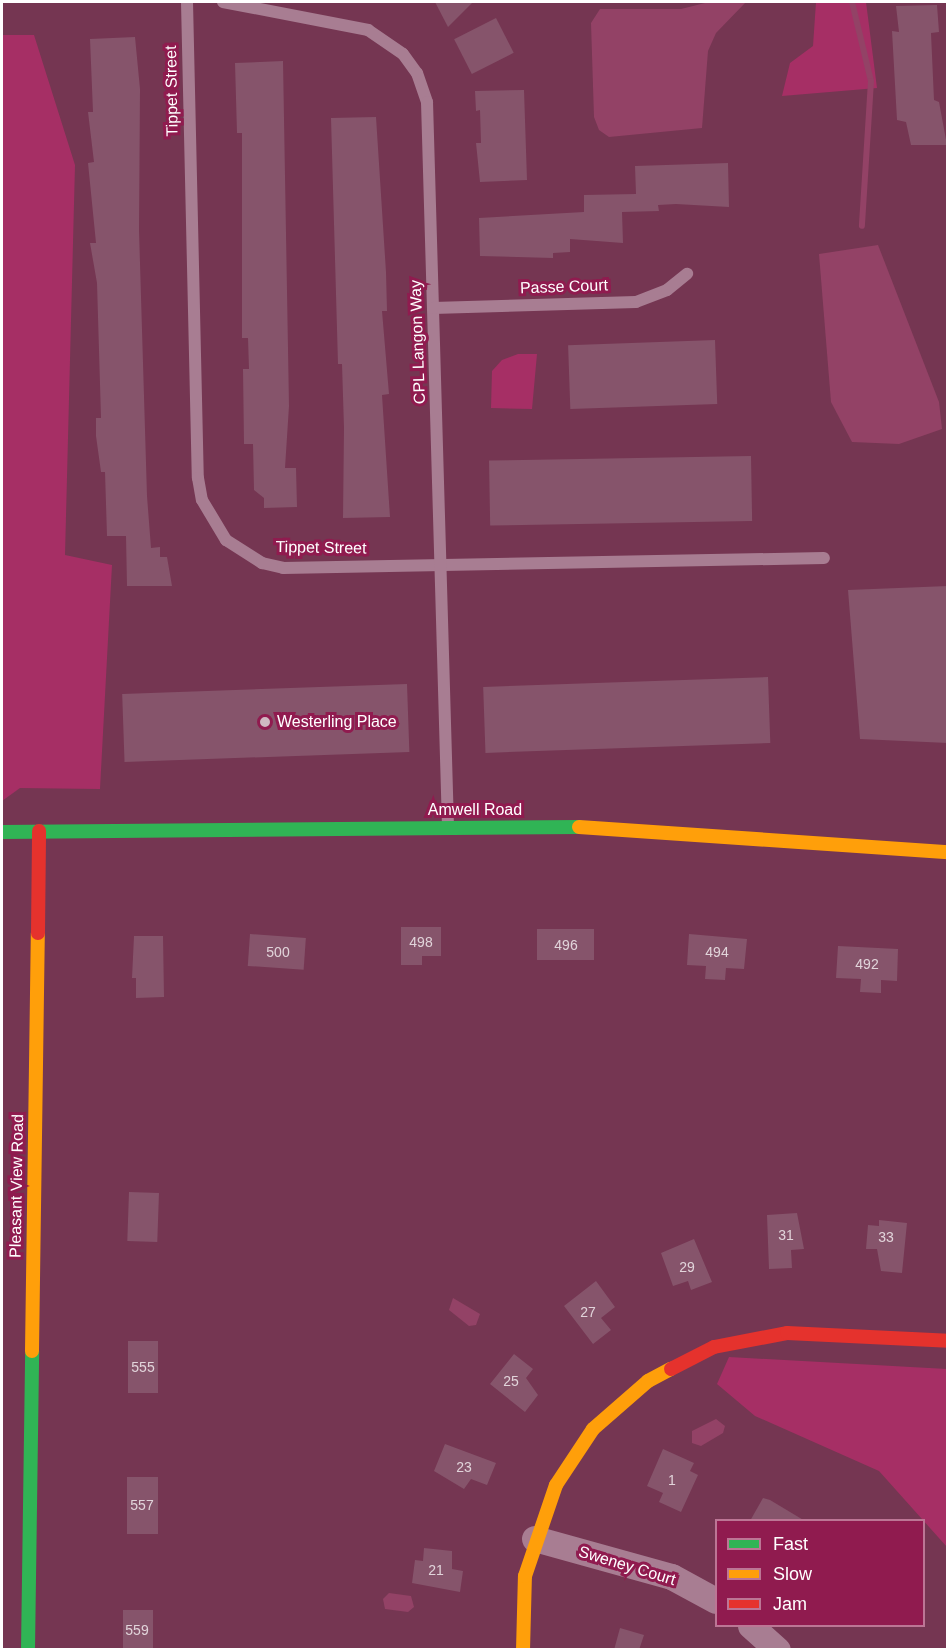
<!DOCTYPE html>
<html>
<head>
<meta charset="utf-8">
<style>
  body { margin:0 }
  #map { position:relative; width:949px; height:1651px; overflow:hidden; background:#753652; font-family:Arial,sans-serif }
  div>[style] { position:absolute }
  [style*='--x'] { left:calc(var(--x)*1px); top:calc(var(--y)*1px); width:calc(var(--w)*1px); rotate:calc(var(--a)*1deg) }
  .green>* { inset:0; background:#a62f65 }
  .water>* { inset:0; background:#934266 }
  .stream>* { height:6px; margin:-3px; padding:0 3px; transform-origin:3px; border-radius:3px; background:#934266 }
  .building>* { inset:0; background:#86546b; transform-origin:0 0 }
  .lane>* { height:12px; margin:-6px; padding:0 6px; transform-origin:6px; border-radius:6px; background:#a87d92 }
  .street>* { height:26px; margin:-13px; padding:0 13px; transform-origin:13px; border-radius:13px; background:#a87d92 }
  .fast>* { height:14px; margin:-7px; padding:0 7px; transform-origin:7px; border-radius:7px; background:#30b455 }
  .slow>* { height:14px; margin:-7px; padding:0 7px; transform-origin:7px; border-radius:7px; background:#ff9f0a }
  .jam>* { height:14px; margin:-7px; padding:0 7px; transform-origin:7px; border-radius:7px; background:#e5322d }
  .dots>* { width:16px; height:16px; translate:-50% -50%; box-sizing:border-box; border:3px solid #901b4f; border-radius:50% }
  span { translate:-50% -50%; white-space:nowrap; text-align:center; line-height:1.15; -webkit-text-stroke:6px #901b4f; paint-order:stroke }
  .number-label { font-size:14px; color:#e1d4da }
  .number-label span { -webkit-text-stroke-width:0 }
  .street-label { font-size:16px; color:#fff }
  .poi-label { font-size:16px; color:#fff }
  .left { translate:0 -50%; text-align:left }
  .frame { position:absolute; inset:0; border:3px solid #fff; pointer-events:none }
  .legend { position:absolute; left:715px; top:1519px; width:210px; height:108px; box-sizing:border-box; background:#901b4f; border:2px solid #bc7695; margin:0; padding:8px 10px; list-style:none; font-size:18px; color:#fff }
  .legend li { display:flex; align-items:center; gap:12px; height:30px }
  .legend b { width:30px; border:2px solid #bc7695 }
</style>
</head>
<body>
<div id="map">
  <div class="green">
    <div style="clip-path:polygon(816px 2px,866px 2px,877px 88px,782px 96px,790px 63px,813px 46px)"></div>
    <div style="clip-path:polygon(2px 35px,34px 35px,75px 165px,65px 555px,112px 565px,100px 789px,20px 788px,2px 801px)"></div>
    <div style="clip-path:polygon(518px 354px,537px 354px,532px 409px,491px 408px,492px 371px,502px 360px)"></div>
    <div style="clip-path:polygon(729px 1357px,947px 1369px,947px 1547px,879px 1471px,755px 1416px,717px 1384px)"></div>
  </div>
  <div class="water">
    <div style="clip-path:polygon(709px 2px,746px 2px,716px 33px,708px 51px,702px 128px,609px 137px,599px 130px,594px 117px,591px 23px,600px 9px,681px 9px)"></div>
    <div style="clip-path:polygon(878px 245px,939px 402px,942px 429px,899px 444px,852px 442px,831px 402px,819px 254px)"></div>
    <div style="clip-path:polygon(453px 1298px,480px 1314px,476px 1325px,469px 1326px,449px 1310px)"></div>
    <div style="clip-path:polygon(716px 1419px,725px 1426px,723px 1433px,701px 1446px,692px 1443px,692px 1431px)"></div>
    <div style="clip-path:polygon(389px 1593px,411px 1596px,414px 1607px,408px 1612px,385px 1609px,383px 1599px)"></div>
  </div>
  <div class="stream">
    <div style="--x:852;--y:2;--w:81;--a:76.5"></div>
    <div style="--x:871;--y:81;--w:145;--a:93.6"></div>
  </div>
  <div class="building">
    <div style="clip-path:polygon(435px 2px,473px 2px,448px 27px)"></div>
    <div style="clip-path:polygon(937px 5px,939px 32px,931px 33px,934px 100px,939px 102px,947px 145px,911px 145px,906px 122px,897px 120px,892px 31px,899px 32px,896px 6px)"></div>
    <div style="left:496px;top:18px;width:39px;height:47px;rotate:63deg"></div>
    <div style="clip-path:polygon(135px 37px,140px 89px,139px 230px,147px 496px,151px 548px,160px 547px,160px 557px,167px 557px,172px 586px,127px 586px,126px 536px,107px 536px,105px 472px,101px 472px,96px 436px,96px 418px,101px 418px,97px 283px,90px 243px,96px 243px,88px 163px,94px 162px,88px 112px,93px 112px,90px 39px)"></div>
    <div style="clip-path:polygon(283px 61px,289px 406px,285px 468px,296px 468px,297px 507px,264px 508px,264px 498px,254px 490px,253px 444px,244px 444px,243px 369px,249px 369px,248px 338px,242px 338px,242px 133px,237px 133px,235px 63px)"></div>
    <div style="clip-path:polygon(524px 90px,527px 180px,480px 182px,476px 143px,481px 143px,480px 110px,476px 111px,475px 91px)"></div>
    <div style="clip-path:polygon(376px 117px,386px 272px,387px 311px,382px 311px,389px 394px,382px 395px,390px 517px,343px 518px,344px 428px,342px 364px,338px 364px,331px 118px)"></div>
    <div style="clip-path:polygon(728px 163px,729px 207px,676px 204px,658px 205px,659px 211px,622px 212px,623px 243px,570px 239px,570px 252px,553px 253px,553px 258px,480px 256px,479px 218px,584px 212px,584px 195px,636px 194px,635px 166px)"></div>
    <div style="left:715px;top:340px;width:64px;height:147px;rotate:88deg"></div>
    <div style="left:751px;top:456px;width:65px;height:262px;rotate:89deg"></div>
    <div style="clip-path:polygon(948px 586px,948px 743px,860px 739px,848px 590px)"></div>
    <div style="left:768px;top:677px;width:66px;height:285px;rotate:88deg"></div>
    <div style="left:407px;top:684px;width:68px;height:285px;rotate:88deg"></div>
    <div style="clip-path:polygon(401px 927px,441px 927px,441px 956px,422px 956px,422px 965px,401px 965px)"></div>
    <div style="left:537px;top:929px;width:57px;height:31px"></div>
    <div style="left:250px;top:934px;width:56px;height:32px;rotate:4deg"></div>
    <div style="clip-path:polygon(689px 934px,747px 939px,744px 969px,726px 968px,725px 980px,705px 979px,706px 966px,687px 965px)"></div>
    <div style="clip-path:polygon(134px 936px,163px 936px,164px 997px,136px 998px,136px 978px,132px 978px)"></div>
    <div style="clip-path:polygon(838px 946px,898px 949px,897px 981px,881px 980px,881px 993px,860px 992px,861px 979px,836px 978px)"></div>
    <div style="left:129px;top:1192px;width:30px;height:49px;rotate:2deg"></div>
    <div style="clip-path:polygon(797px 1213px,804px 1249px,791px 1250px,792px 1268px,769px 1269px,767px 1215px)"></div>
    <div style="clip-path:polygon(879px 1220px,907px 1223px,902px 1273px,881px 1271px,877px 1249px,866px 1249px,868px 1225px,879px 1226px)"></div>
    <div style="clip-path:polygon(694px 1239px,712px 1282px,691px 1290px,688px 1281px,673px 1286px,661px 1253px)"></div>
    <div style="clip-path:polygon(596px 1281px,615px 1307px,601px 1318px,611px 1330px,593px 1344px,564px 1306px)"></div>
    <div style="left:128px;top:1341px;width:30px;height:52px"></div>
    <div style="clip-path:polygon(514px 1354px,533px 1369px,526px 1378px,538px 1395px,525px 1412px,490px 1384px)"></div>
    <div style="clip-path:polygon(445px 1444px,496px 1463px,487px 1485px,471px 1479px,464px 1489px,434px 1471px)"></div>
    <div style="clip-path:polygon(663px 1449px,694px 1463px,690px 1471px,698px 1475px,681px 1512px,659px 1502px,663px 1493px,647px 1486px)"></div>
    <div style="left:127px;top:1477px;width:31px;height:57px"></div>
    <div style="clip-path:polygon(763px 1498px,770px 1500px,805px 1521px,750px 1521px)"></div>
    <div style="clip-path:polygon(424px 1548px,452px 1551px,452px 1569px,463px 1571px,460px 1592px,412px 1583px,415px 1560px,423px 1561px)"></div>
    <div style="left:123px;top:1610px;width:30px;height:40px"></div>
    <div style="clip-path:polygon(620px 1628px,644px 1635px,639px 1650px,614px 1650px)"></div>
  </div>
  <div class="lane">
    <div style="--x:187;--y:2;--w:476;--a:88.7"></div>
    <div style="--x:198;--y:478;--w:22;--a:80"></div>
    <div style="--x:202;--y:500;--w:47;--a:59"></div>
    <div style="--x:226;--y:540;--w:43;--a:32.6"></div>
    <div style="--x:262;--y:563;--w:22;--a:13"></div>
    <div style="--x:283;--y:568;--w:541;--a:-1.06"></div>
    <div style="--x:223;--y:2;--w:148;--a:10.9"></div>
    <div style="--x:368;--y:30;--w:42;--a:34.4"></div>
    <div style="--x:403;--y:54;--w:24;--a:54"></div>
    <div style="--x:417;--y:73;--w:31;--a:71"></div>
    <div style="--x:427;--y:102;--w:724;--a:88.34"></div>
    <div style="--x:433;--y:308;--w:203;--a:-1.7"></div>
    <div style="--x:636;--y:302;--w:33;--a:-21"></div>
    <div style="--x:667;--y:290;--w:26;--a:-39"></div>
  </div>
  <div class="street">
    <div style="--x:535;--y:1539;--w:142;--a:15.5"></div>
    <div style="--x:672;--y:1577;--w:50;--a:28.6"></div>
    <div style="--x:751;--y:1626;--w:36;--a:42"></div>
  </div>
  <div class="fast">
    <div style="--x:2;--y:832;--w:577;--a:-0.5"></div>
    <div style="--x:28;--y:1650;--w:299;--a:-89.2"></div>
  </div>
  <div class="slow">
    <div style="--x:579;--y:827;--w:370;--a:3.9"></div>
    <div style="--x:32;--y:1351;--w:418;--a:-89.2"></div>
    <div style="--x:523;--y:1650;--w:74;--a:-88.5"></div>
    <div style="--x:525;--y:1576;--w:96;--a:-71.2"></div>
    <div style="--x:556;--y:1485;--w:67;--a:-56.5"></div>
    <div style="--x:593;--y:1429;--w:73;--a:-41.1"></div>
    <div style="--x:648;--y:1381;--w:26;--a:-28"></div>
  </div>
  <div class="jam">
    <div style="--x:38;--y:933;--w:102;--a:-89.4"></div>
    <div style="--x:671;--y:1369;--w:48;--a:-27.1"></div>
    <div style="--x:714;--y:1347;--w:74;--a:-10.9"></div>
    <div style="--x:787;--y:1333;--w:161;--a:2.8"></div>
  </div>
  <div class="dots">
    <div style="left:265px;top:722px;background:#cfb9c2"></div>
  </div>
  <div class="number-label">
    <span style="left:421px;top:942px">498</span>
    <span style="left:566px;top:945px">496</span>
    <span style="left:278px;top:952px">500</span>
    <span style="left:717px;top:952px">494</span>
    <span style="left:867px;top:964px">492</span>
    <span style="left:786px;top:1235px">31</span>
    <span style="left:886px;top:1237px">33</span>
    <span style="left:687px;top:1267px">29</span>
    <span style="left:588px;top:1312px">27</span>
    <span style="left:143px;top:1367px">555</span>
    <span style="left:511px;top:1381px">25</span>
    <span style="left:464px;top:1467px">23</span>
    <span style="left:672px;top:1480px">1</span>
    <span style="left:142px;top:1505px">557</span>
    <span style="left:436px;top:1570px">21</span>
    <span style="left:137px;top:1630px">559</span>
  </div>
  <div class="street-label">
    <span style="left:172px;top:91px;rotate:-91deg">Tippet Street</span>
    <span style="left:564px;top:287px;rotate:-2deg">Passe Court</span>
    <span style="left:418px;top:342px;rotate:-92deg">CPL Langon Way</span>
    <span style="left:321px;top:548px;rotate:1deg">Tippet Street</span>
    <span style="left:475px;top:810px">Amwell Road</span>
    <span style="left:17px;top:1186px;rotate:-89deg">Pleasant View Road</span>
    <span style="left:627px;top:1566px;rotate:17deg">Sweney Court</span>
  </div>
  <div class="poi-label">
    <span class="left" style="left:277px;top:722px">Westerling Place</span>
  </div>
  <div class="frame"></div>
  <ul class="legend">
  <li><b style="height:8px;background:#30b455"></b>Fast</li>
  <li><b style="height:8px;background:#ff9f0a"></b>Slow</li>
  <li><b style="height:8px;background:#e5322d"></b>Jam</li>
  </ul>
</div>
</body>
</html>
